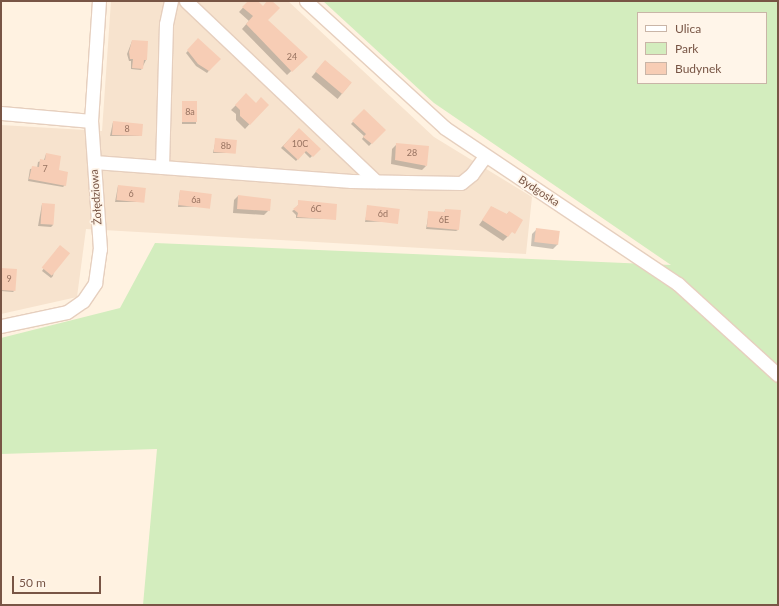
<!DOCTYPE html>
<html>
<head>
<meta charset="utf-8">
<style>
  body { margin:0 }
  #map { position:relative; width:779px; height:606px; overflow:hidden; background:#fff2e1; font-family:Lato,sans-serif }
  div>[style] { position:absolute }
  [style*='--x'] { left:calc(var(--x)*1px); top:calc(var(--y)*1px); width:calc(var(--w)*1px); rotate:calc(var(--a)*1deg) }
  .residential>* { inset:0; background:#f7e3ce }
  .green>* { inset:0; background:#d3edbe }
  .shadow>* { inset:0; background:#0003; transform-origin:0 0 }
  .building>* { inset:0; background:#f7cdb5; transform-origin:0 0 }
  .roads { filter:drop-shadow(1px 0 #e6cfbe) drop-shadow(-1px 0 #e6cfbe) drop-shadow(0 1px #e6cfbe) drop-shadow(0 -1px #e6cfbe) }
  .minor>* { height:13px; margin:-6.5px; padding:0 6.5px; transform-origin:6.5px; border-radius:6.5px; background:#fff }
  span { translate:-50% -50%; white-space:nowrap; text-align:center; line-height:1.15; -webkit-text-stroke:3.5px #fff5e9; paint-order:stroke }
  .number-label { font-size:9px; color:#987361 }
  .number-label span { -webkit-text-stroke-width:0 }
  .street-label { font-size:11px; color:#785545 }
  .frame { position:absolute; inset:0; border:2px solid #785545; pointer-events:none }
  .legend { position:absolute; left:637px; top:12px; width:130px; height:72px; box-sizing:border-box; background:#fff5e9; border:1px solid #c9b5a7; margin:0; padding:5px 7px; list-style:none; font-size:12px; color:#785545 }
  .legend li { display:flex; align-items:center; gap:8px; height:20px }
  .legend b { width:20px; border:1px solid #c9b5a7 }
  .scale { position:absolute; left:12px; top:576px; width:89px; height:18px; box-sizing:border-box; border:2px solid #785545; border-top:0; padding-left:5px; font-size:12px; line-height:14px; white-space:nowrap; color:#785545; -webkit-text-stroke:3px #fff5e9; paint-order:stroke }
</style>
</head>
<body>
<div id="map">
  <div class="residential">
    <div style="clip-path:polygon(111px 1px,288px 1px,434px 137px,532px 197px,526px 254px,86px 229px,77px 297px,1px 314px,1px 125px,102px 131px)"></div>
  </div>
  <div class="green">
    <div style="clip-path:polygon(evenodd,323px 1px,778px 1px,778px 605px,143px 605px,157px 449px,1px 454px,1px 338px,120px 308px,155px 243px,671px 265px,434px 103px,323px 1px,638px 13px,766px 13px,766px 83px,638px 83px,638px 13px)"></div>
  </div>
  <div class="shadow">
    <div style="clip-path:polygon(249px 1px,256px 1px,263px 7px,271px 1px,267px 20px,306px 57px,287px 75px,242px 29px,249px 21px,239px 12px)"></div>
    <div style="clip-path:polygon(198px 40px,219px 59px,207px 73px,196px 66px,186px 53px)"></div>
    <div style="clip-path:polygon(132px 41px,146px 60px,141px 70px,131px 69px,131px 61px,129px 61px,127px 54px)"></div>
    <div style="left:325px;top:61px;width:34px;height:21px;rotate:40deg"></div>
    <div style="clip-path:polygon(246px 95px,255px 104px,267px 105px,245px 129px,236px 120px,236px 114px,231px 110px)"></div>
    <div style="left:182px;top:102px;width:14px;height:22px"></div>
    <div style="clip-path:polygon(364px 110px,384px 130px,369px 146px,362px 139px,364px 136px,351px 124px)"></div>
    <div style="clip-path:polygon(113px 122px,141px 136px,110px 136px)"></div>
    <div style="clip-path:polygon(299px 129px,319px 149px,310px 158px,304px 152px,296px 161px,281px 148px)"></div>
    <div style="clip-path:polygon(216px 139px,235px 153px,213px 153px)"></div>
    <div style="clip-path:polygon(397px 144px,426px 166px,422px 170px,391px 164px,392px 149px)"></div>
    <div style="clip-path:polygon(46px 154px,65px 185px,63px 187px,28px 181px,30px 169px,37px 168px,38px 162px,44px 160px)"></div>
    <div style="clip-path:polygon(118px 186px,144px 202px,115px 202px)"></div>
    <div style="clip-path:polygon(180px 191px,210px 206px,178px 207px)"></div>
    <div style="clip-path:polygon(238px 196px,269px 210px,264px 215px,233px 213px,234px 200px)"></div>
    <div style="clip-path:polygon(299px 201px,335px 219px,296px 218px,296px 215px,292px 211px,297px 208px)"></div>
    <div style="clip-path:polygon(42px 204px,53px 225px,51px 227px,38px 226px)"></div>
    <div style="clip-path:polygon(368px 206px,398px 221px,365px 222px)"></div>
    <div style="clip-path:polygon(492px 207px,506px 215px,509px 212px,508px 236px,503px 241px,479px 225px)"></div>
    <div style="clip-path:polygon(445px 210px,458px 230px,456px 231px,426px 229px,429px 212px,444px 213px)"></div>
    <div style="clip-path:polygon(537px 229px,558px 244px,553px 249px,531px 246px,532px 234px)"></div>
    <div style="clip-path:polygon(58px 248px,53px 276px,51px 278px,42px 271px)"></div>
    <div style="clip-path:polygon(1px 269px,15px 290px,13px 292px,1px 291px)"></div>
  </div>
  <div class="building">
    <div style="clip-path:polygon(248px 1px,258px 1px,263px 6px,267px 1px,272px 1px,280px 8px,268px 20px,308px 57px,292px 72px,246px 24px,253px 16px,242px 7px)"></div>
    <div style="clip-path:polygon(198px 38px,221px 59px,209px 71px,198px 64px,187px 50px)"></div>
    <div style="clip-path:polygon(132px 40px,148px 41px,147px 60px,144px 60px,143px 69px,132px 68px,133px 59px,130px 59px,129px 52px)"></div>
    <div style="left:325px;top:60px;width:35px;height:15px;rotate:40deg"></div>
    <div style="clip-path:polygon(246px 93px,256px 103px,261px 97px,269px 105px,250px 125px,240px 116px,240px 110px,235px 105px)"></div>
    <div style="left:182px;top:101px;width:15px;height:21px"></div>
    <div style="clip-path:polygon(364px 109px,386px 130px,372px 144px,363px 137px,366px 134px,352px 121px)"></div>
    <div style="clip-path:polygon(113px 121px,143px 124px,142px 136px,112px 135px)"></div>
    <div style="clip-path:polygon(299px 128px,321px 149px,313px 157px,306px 151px,298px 160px,283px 146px)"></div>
    <div style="left:215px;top:138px;width:22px;height:14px;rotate:5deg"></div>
    <div style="clip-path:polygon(396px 143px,429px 146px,427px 166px,395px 160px)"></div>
    <div style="clip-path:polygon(46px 153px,61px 156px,59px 170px,68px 172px,66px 186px,29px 179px,32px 166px,39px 167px,40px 159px,45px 160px)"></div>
    <div style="left:118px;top:185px;width:28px;height:15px;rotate:6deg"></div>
    <div style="left:180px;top:190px;width:32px;height:15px;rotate:7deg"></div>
    <div style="clip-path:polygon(238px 195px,271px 199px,270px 211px,237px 209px)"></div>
    <div style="clip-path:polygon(298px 200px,337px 204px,336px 220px,297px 217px,298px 213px,293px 209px,298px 205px)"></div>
    <div style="left:42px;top:203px;width:13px;height:21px;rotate:4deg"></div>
    <div style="left:367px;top:205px;width:33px;height:15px;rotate:7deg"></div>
    <div style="clip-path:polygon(491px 206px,507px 214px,509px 211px,523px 220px,515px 234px,512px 232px,508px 237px,482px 220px)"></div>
    <div style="clip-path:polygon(445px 209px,461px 210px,459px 230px,427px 227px,428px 211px,445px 212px)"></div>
    <div style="left:536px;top:228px;width:24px;height:14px;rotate:7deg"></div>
    <div style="left:60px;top:245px;width:13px;height:29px;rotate:39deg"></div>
    <div style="left:1px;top:268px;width:16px;height:22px;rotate:4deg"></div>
  </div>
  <div class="roads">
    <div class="minor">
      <div style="--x:186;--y:1;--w:262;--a:43.5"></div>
      <div style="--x:306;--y:1;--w:188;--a:42.4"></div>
      <div style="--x:445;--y:128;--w:280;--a:33.8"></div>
      <div style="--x:678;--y:284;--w:135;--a:42.3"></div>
      <div style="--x:1;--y:113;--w:90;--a:5.1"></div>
      <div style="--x:94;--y:162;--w:258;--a:4.2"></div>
      <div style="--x:351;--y:181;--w:110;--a:1"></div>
      <div style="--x:461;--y:183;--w:14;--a:-39"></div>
      <div style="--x:472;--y:174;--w:22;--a:-54"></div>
      <div style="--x:162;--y:167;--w:143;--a:-88.4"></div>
      <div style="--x:166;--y:24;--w:24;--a:-78"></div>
      <div style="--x:1;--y:326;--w:67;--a:-12"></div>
      <div style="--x:67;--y:312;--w:19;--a:-35"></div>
      <div style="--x:83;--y:301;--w:22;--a:-56"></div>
      <div style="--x:95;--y:283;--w:34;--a:-82"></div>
      <div style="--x:100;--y:249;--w:128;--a:-94"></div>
      <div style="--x:91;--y:121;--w:120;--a:-86.2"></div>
    </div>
  </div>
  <div class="number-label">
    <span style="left:292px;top:57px">24</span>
    <span style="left:190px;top:112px">8a</span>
    <span style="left:127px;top:129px">8</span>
    <span style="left:300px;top:144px">10C</span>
    <span style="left:226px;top:146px">8b</span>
    <span style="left:412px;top:153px">28</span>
    <span style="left:45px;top:169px">7</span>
    <span style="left:131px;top:194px">6</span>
    <span style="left:196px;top:200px">6a</span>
    <span style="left:316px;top:209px">6C</span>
    <span style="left:383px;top:214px">6d</span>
    <span style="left:444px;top:220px">6E</span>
    <span style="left:9px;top:279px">9</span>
  </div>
  <div class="street-label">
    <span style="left:539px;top:191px;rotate:33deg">Bydgoska</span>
    <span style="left:96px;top:197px;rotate:-94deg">Żołędziowa</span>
  </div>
  <div class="frame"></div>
  <ul class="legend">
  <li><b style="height:5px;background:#fff"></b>Ulica</li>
  <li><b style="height:11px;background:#d3edbe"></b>Park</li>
  <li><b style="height:11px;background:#f7cdb5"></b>Budynek</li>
  </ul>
  <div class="scale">50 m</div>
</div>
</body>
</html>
